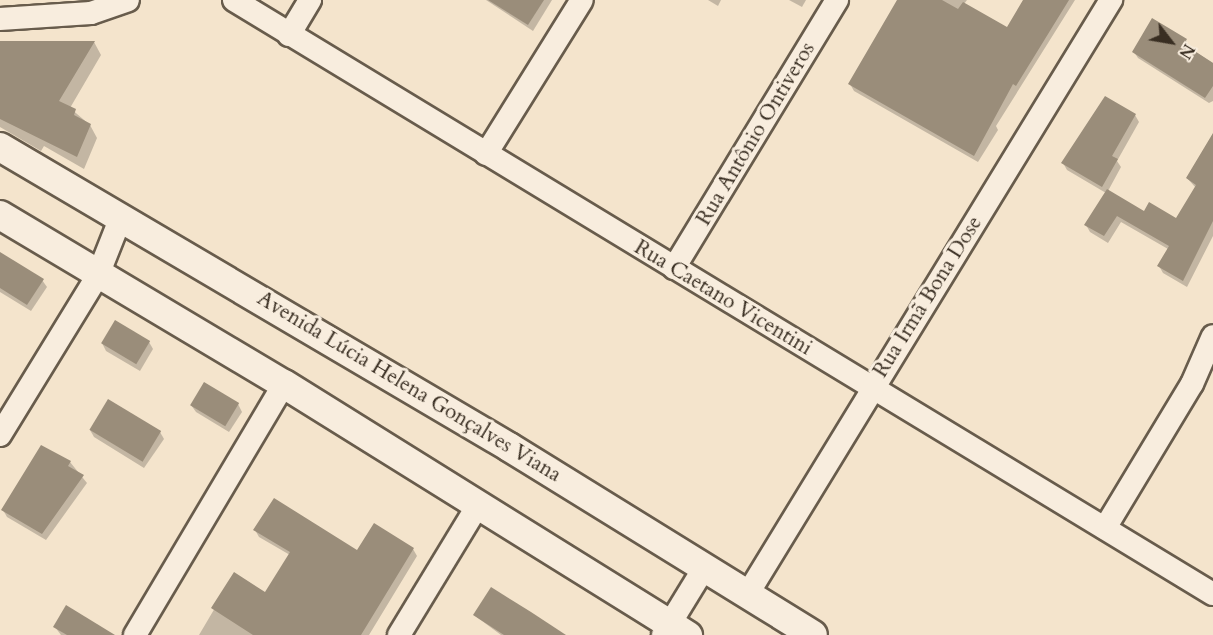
<!DOCTYPE html>
<html>
<head>
<meta charset="utf-8">
<style>
  body { margin:0 }
  #map { position:relative; width:1213px; height:635px; overflow:hidden; background:#f4e4cc; font-family:Cardo,serif }
  div>[style] { position:absolute }
  [style*='--x'] { left:calc(var(--x)*1px); top:calc(var(--y)*1px); width:calc(var(--w)*1px); rotate:calc(var(--a)*1deg) }
  .shadow>* { inset:0; background:#0003 }
  .building>* { inset:0; background:#9a8d7a; transform-origin:0 0 }
  .roads { filter:drop-shadow(2px 0 #685c4c) drop-shadow(-2px 0 #685c4c) drop-shadow(0 2px #685c4c) drop-shadow(0 -2px #685c4c) }
  .minor>* { height:22px; margin:-11px; padding:0 11px; transform-origin:11px; border-radius:11px; background:#f8edde }
  .tertiary>* { height:28px; margin:-14px; padding:0 14px; transform-origin:14px; border-radius:14px; background:#f8edde }
  span { translate:-50% -50%; white-space:nowrap; text-align:center; line-height:1.15; -webkit-text-stroke:6px #f8edde; paint-order:stroke }
  .street-label { font-size:21px; color:#392e22 }
  .north { position:absolute; left:1141px; top:12px; width:60px; height:60px; -webkit-text-stroke:4px #f8edde; paint-order:stroke; rotate:121deg; font-size:16px; font-weight:700; line-height:24px; text-align:center; color:#392e22 }
  .north::after { content:''; display:block; margin:auto; width:21px; height:27px; background:#392e22; clip-path:polygon(50% 0,100% 100%,50% 72%,0 100%) }
</style>
</head>
<body>
<div id="map">
  <div class="shadow">
    <div style="clip-path:polygon(486px 0,552px 0,533px 31px)"></div>
    <div style="clip-path:polygon(708px 0,721px 0,718px 6px)"></div>
    <div style="clip-path:polygon(789px 0,806px 0,802px 7px)"></div>
    <div style="clip-path:polygon(899px 0,967px 0,964px 4px,1007px 29px,1024px 0,1075px 0,996px 126px,998px 130px,978px 162px,854px 91px,850px 84px)"></div>
    <div style="clip-path:polygon(1186px 40px,1189px 48px,1213px 63px,1213px 101px,1209px 103px,1138px 58px,1134px 52px)"></div>
    <div style="clip-path:polygon(0 42px,94px 42px,101px 55px,70px 108px,90px 125px,97px 138px,84px 169px,44px 146px,41px 151px,0 127px)"></div>
    <div style="clip-path:polygon(1135px 115px,1139px 122px,1117px 161px,1121px 167px,1108px 191px,1145px 213px,1176px 220px,1196px 188px,1187px 178px,1213px 161px,1213px 236px,1187px 287px,1163px 273px,1159px 266px,1168px 249px,1121px 222px,1108px 243px,1090px 232px,1086px 225px,1106px 193px,1067px 170px,1063px 163px)"></div>
    <div style="clip-path:polygon(0 254px,42px 280px,47px 287px,31px 311px,0 292px)"></div>
    <div style="clip-path:polygon(149px 342px,153px 349px,140px 371px,106px 351px,102px 343px)"></div>
    <div style="clip-path:polygon(238px 404px,242px 412px,229px 432px,196px 412px,191px 405px)"></div>
    <div style="clip-path:polygon(90px 430px,160px 432px,164px 439px,144px 468px,94px 437px)"></div>
    <div style="clip-path:polygon(70px 462px,87px 483px,46px 540px,7px 517px,3px 510px)"></div>
    <div style="clip-path:polygon(374px 525px,413px 549px,417px 556px,369px 635px,199px 635px,235px 574px,266px 594px,290px 555px,259px 537px,255px 530px,357px 552px)"></div>
    <div style="clip-path:polygon(474px 615px,556px 635px,501px 635px)"></div>
    <div style="clip-path:polygon(55px 627px,103px 635px,61px 635px)"></div>
  </div>
  <div class="building">
    <div style="clip-path:polygon(488px 0,544px 0,528px 25px)"></div>
    <div style="clip-path:polygon(897px 0,942px 0,958px 9px,963px 2px,1007px 27px,1023px 0,1069px 0,1016px 86px,1013px 84px,974px 156px,848px 84px)"></div>
    <div style="clip-path:polygon(1152px 18px,1187px 39px,1184px 44px,1213px 63px,1213px 86px,1205px 98px,1132px 52px)"></div>
    <div style="clip-path:polygon(0 41px,95px 41px,59px 101px,76px 109px,74px 115px,91px 124px,77px 157px,0 119px)"></div>
    <div style="clip-path:polygon(1105px 96px,1136px 114px,1112px 156px,1118px 159px,1102px 187px,1061px 163px)"></div>
    <div style="clip-path:polygon(1213px 133px,1213px 221px,1183px 281px,1157px 266px,1169px 246px,1117px 216px,1104px 236px,1084px 225px,1107px 189px,1144px 211px,1149px 202px,1176px 218px,1196px 185px,1186px 178px)"></div>
    <div style="clip-path:polygon(0 252px,44px 279px,27px 305px,0 288px)"></div>
    <div style="left:115px;top:320px;width:41px;height:27px;rotate:31deg"></div>
    <div style="left:204px;top:382px;width:41px;height:27px;rotate:31deg"></div>
    <div style="left:108px;top:399px;width:62px;height:36px;rotate:31deg"></div>
    <div style="clip-path:polygon(41px 445px,71px 461px,68px 466px,84px 475px,42px 534px,1px 510px)"></div>
    <div style="clip-path:polygon(274px 498px,357px 550px,374px 523px,414px 548px,361px 635px,253px 635px,211px 608px,234px 572px,265px 592px,290px 552px,253px 530px)"></div>
    <div style="clip-path:polygon(491px 587px,531px 612px,566px 635px,504px 635px,473px 615px)"></div>
    <div style="clip-path:polygon(66px 605px,115px 635px,67px 635px,53px 627px)"></div>
  </div>
  <div class="roads">
    <div class="minor">
      <div style="--x:234;--y:0;--w:1145;--a:31.25"></div>
      <div style="--x:0;--y:19;--w:91;--a:-3.8"></div>
      <div style="--x:91;--y:13;--w:39;--a:-19"></div>
      <div style="--x:289;--y:35;--w:41;--a:-59"></div>
      <div style="--x:486;--y:154;--w:181;--a:-58.1"></div>
      <div style="--x:674;--y:268;--w:314;--a:-58.7"></div>
      <div style="--x:0;--y:435;--w:188;--a:-58.5"></div>
      <div style="--x:98;--y:275;--w:62;--a:-68.4"></div>
      <div style="--x:1105;--y:528;--w:168;--a:-58.9"></div>
      <div style="--x:1192;--y:384;--w:52;--a:-66.4"></div>
      <div style="--x:747;--y:595;--w:698;--a:-58.54"></div>
      <div style="--x:135;--y:635;--w:292;--a:-59.3"></div>
      <div style="--x:399;--y:635;--w:152;--a:-58.7"></div>
      <div style="--x:663;--y:635;--w:79;--a:-58.5"></div>
    </div>
    <div class="tertiary">
      <div style="--x:0;--y:147;--w:591;--a:30.51"></div>
      <div style="--x:509;--y:447;--w:357;--a:31.7"></div>
      <div style="--x:0;--y:215;--w:330;--a:30.8"></div>
      <div style="--x:284;--y:384;--w:476;--a:31.9"></div>
    </div>
  </div>
  <div class="street-label">
    <span style="left:756px;top:134px;rotate:-59deg">Rua Antônio Ontiveros</span>
    <span style="left:928px;top:297px;rotate:-58deg">Rua Irmã Bona Dose</span>
    <span style="left:723px;top:298px;rotate:31deg">Rua Caetano Vicentini</span>
    <span style="left:409px;top:387px;rotate:31deg">Avenida Lúcia Helena Gonçalves Viana</span>
  </div>
  <div class="north">N</div>
</div>
</body>
</html>
